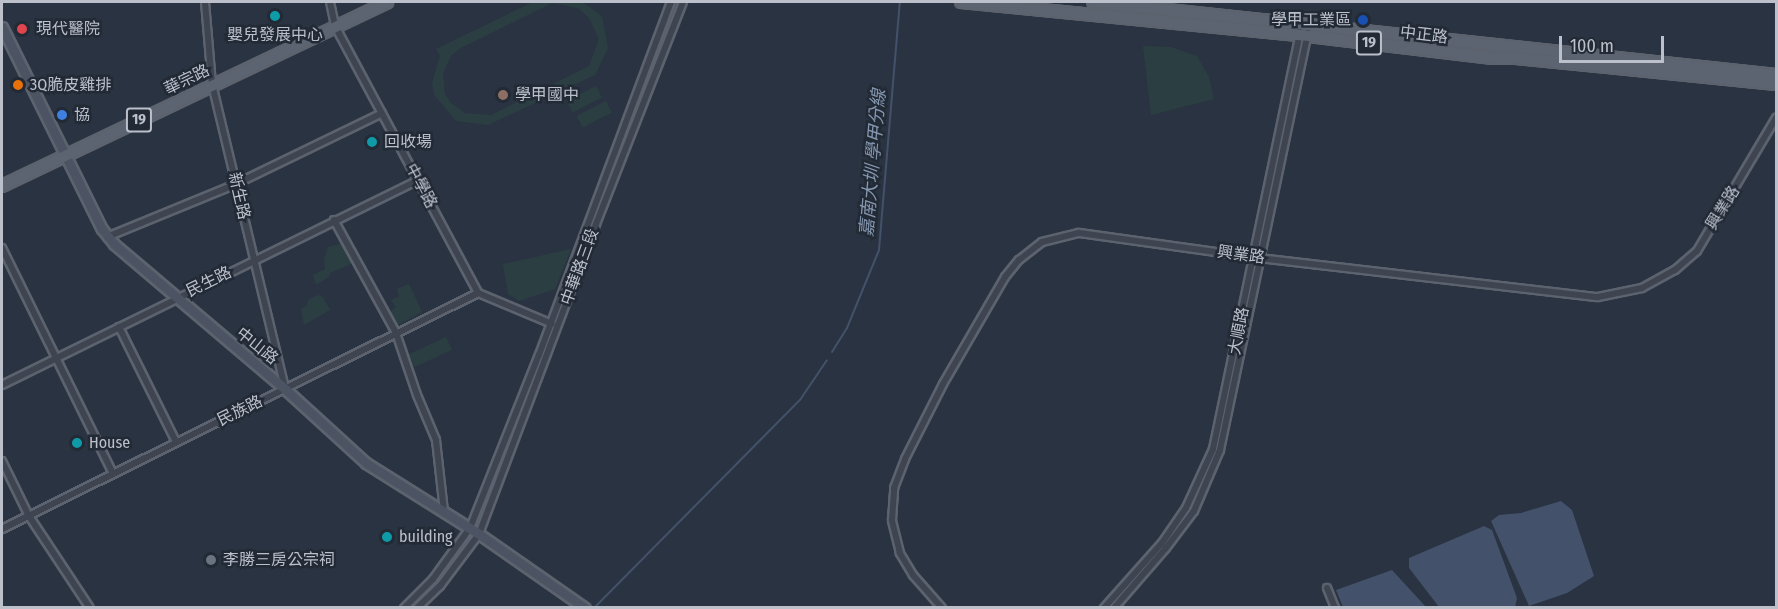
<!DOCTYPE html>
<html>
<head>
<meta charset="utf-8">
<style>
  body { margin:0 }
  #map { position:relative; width:1778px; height:609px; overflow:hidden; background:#2a3341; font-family:"Fira Sans Condensed","Noto Sans TC",sans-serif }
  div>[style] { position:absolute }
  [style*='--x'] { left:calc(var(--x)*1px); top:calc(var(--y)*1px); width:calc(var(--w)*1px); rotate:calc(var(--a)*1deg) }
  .green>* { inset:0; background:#2b3f42; transform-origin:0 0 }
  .water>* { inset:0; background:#43526a }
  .stream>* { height:2px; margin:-1px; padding:0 1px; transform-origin:1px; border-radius:1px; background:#43526a }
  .roads { filter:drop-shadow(2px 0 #5c636e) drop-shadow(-2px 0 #5c636e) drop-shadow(0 2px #5c636e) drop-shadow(0 -2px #5c636e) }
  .minor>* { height:6px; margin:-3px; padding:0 3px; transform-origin:3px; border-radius:3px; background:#3e4551 }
  .secondary>* { height:9px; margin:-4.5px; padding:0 4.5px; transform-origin:4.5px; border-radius:4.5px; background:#4c5464 }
  .primary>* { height:10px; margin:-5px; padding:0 5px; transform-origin:5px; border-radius:5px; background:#5c6471 }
  .dots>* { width:16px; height:16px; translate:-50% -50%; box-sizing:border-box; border:3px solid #222a36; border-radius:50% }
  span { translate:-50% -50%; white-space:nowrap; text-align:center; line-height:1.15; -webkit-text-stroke:5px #222a36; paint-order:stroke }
  .shield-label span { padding:2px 4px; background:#222a36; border:2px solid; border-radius:4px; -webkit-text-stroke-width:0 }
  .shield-label { font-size:15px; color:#bbc0cb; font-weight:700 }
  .poi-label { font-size:16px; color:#bbc0cb }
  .right { translate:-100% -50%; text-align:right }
  .left { translate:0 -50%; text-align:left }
  .street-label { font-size:16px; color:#bbc0cb }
  .water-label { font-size:18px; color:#8596af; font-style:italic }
  .frame { position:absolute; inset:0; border:3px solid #bbc0cb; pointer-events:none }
  .scale { position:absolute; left:1559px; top:36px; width:105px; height:27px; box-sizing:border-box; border:3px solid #bbc0cb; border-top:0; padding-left:8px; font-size:18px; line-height:21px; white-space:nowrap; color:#bbc0cb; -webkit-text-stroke:4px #222a36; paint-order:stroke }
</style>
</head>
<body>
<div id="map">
  <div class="green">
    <div style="clip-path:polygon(evenodd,533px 2px,582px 2px,602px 16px,608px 48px,595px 75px,488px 125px,456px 121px,434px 95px,432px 83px,440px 56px,436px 49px,533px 2px,552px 3px,578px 8px,589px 18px,599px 39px,589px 66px,491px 115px,465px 113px,451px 103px,445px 94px,443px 73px,451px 56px,459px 49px,552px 3px)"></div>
    <div style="clip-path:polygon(1143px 46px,1171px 47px,1197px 56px,1209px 77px,1214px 99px,1151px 115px)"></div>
    <div style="left:596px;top:86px;width:13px;height:33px;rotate:63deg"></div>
    <div style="left:606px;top:101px;width:13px;height:33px;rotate:63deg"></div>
    <div style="clip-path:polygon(344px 243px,354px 263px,330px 273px,329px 277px,316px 285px,313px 275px,325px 269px,324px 259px,328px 247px)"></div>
    <div style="clip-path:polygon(571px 249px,555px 289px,519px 301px,508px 294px,503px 264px)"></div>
    <div style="clip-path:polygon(409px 284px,422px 312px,398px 325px,389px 313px,396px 307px,391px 300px,399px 297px,397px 289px)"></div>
    <div style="clip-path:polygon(318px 295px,323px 297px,330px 310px,304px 325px,301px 309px,307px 305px,308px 300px)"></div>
    <div style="left:446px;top:337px;width:14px;height:41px;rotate:65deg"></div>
  </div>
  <div class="water">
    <div style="clip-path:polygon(1561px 501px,1572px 510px,1594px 576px,1567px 593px,1529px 606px,1491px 521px,1499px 515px,1521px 513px)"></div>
    <div style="clip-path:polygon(1484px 526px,1492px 530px,1517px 598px,1515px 607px,1439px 607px,1409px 568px,1409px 558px)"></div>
    <div style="clip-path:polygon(1392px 570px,1426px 607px,1343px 607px,1336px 590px)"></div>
  </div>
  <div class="stream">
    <div style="--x:832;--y:352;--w:28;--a:-58"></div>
    <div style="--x:847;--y:328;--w:84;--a:-67.7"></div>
    <div style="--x:879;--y:250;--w:249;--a:-85.2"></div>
    <div style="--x:595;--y:607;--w:291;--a:-45.3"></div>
    <div style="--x:800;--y:400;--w:48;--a:-56"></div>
  </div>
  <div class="roads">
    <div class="minor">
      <div style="--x:205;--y:2;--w:82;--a:85.1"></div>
      <div style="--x:212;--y:84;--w:313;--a:76.5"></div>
      <div style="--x:330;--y:2;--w:25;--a:78"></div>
      <div style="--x:335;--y:26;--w:303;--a:61.8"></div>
      <div style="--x:478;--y:293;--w:80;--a:22.7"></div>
      <div style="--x:334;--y:220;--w:129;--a:61.2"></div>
      <div style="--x:396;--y:333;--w:65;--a:71.3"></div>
      <div style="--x:417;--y:395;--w:49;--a:67.1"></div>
      <div style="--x:436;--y:440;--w:71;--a:83.6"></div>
      <div style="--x:107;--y:237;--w:139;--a:-22.3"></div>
      <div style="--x:236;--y:184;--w:162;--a:-25.9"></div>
      <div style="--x:2;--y:248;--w:252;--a:63.8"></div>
      <div style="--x:119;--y:327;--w:128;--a:63.6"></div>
      <div style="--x:2;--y:385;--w:464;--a:-26.2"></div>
      <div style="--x:2;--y:461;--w:61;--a:63.9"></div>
      <div style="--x:29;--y:516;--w:110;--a:56.5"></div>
      <div style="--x:2;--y:529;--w:531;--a:-26.37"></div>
      <div style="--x:1327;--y:588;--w:22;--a:68"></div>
      <div style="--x:404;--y:608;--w:41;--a:-45"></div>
      <div style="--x:433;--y:579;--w:63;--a:-54"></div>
      <div style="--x:470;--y:528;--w:186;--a:-68.3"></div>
      <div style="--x:539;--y:355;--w:377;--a:-69.5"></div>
      <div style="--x:417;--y:608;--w:32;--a:-44"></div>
      <div style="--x:440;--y:586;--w:65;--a:-53.1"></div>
      <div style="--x:479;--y:534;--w:331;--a:-69.3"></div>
      <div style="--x:596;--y:224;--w:238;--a:-68.6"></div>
      <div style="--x:942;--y:608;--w:44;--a:-131.3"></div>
      <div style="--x:913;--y:575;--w:26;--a:-121"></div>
      <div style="--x:900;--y:553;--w:34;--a:-104"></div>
      <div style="--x:892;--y:520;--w:32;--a:-86"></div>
      <div style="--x:894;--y:488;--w:31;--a:-69"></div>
      <div style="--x:905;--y:459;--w:84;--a:-63.1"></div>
      <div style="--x:943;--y:384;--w:124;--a:-59.9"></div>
      <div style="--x:1005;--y:277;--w:22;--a:-51"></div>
      <div style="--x:1019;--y:260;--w:29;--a:-38"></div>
      <div style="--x:1042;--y:242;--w:38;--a:-14"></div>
      <div style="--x:1079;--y:233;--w:182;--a:7.9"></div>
      <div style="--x:1259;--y:258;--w:341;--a:6.6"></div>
      <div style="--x:1598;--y:297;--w:45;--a:-11.6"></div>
      <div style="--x:1642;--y:288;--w:38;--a:-29"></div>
      <div style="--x:1675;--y:270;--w:29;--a:-41"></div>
      <div style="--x:1697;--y:251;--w:155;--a:-59.3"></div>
      <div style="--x:1104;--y:608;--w:87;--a:-48.3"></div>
      <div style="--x:1162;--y:543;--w:42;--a:-55.6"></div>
      <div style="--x:1186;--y:508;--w:65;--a:-65.4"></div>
      <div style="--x:1213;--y:449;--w:426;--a:-78.2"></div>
      <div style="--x:1114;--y:608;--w:79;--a:-49.1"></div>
      <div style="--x:1166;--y:548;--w:46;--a:-52.9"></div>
      <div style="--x:1194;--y:511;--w:66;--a:-66.9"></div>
      <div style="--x:1220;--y:450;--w:426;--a:-78.1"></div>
    </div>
    <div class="secondary">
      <div style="--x:2;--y:27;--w:225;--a:63.7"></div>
      <div style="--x:102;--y:229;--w:19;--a:51"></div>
      <div style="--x:114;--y:244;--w:224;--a:40.3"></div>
      <div style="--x:285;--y:389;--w:110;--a:42.4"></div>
      <div style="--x:366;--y:463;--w:133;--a:32.1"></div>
      <div style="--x:479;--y:534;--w:129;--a:34.9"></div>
    </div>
    <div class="primary">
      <div style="--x:961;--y:2;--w:341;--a:5.6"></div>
      <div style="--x:1300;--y:35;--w:194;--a:6.8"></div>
      <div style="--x:1493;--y:58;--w:23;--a:0"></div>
      <div style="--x:1516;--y:58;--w:261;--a:5.7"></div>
      <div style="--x:1093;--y:2;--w:687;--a:6.1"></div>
      <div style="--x:2;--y:186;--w:427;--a:-25.5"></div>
    </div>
  </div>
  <div class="dots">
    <div style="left:275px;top:16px;background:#0f9aa8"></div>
    <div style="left:1363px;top:20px;background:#1a4fb4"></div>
    <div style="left:22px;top:29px;background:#e0444e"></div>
    <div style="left:18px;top:85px;background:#e8710a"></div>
    <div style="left:503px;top:95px;background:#8d6e63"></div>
    <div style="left:62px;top:115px;background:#3f7fe0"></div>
    <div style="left:372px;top:142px;background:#0f9aa8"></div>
    <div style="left:77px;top:443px;background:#0f9aa8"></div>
    <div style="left:387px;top:537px;background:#0f9aa8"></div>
    <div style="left:211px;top:560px;background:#6b7280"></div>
  </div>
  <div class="shield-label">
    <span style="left:1369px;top:43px">19</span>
    <span style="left:139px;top:120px">19</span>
  </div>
  <div class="poi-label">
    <span class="right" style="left:1351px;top:20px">學甲工業區</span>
    <span class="left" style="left:36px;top:29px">現代醫院</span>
    <span style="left:275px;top:35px">嬰兒發展中心</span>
    <span class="left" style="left:30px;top:85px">3Q脆皮雞排</span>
    <span class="left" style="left:515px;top:95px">學甲國中</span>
    <span class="left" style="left:74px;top:115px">協</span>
    <span class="left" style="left:384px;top:142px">回收場</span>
    <span class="left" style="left:89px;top:443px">House</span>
    <span class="left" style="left:399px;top:537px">building</span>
    <span class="left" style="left:223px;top:560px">李勝三房公宗祠</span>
  </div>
  <div class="street-label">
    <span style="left:1424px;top:35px;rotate:7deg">中正路</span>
    <span style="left:187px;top:80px;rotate:-26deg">華宗路</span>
    <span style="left:421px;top:186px;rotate:62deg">中學路</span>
    <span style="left:239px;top:196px;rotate:77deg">新生路</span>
    <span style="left:1723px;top:208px;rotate:-58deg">興業路</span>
    <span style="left:1241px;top:255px;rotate:8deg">興業路</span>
    <span style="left:580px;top:267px;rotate:-70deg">中華路三段</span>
    <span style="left:209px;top:282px;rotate:-26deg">民生路</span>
    <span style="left:1239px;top:331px;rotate:-79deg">大順路</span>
    <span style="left:257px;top:346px;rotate:39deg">中山路</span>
    <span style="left:240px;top:411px;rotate:-26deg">民族路</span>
  </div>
  <div class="water-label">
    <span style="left:873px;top:163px;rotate:-85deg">嘉南大圳 學甲分線</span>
  </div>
  <div class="frame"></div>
  <div class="scale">100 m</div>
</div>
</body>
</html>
